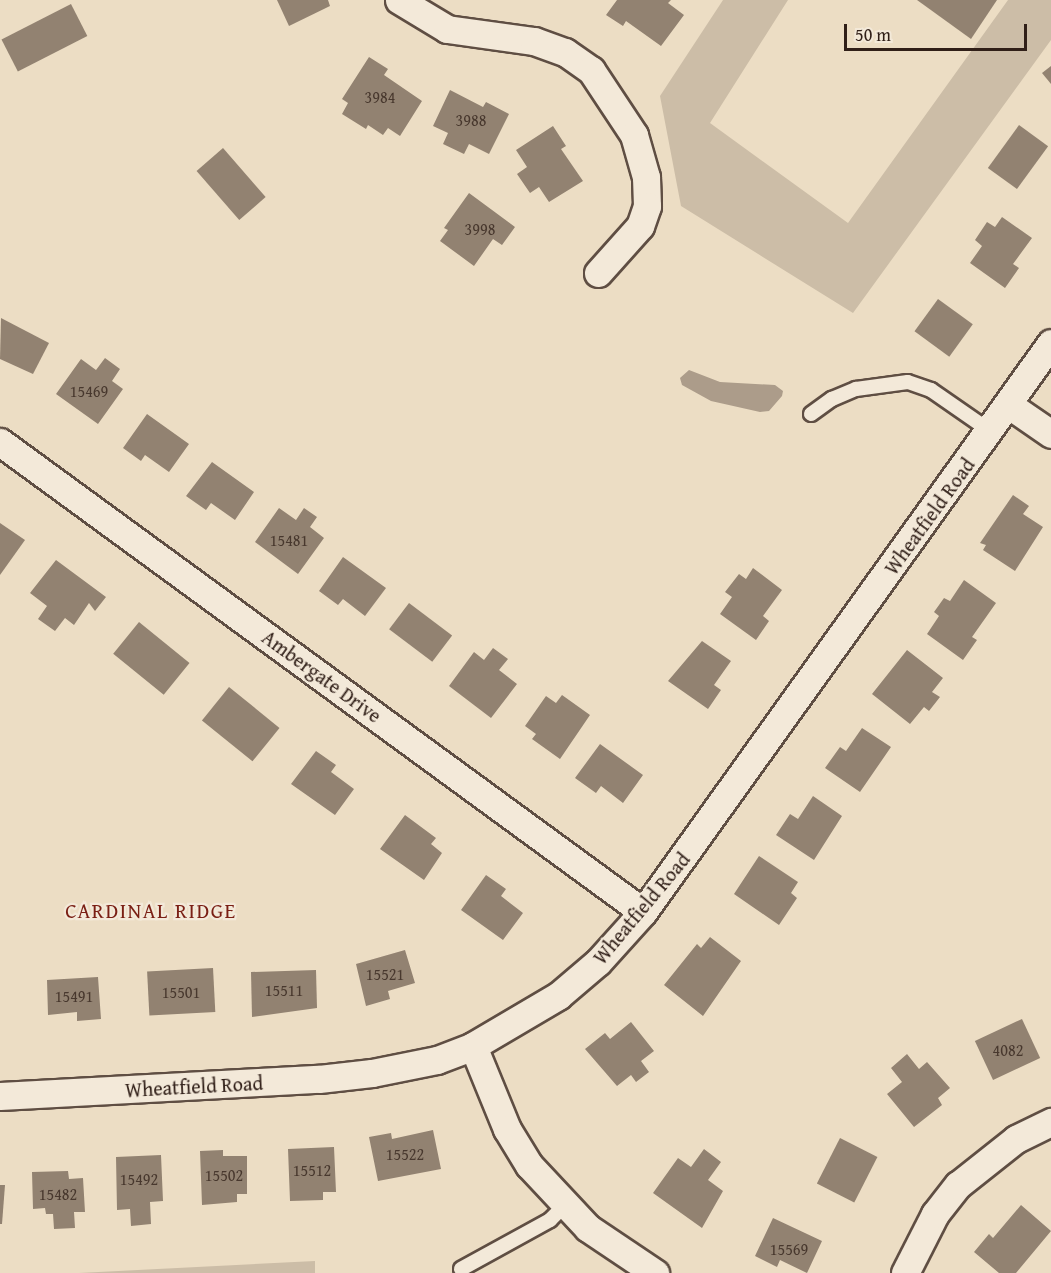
<!DOCTYPE html>
<html>
<head>
<meta charset="utf-8">
<style>
  body { margin:0 }
  #map { position:relative; width:1051px; height:1273px; overflow:hidden; background:#ecddc4; font-family:"Gentium Book Plus",serif }
  div>[style] { position:absolute }
  [style*='--x'] { left:calc(var(--x)*1px); top:calc(var(--y)*1px); width:calc(var(--w)*1px); rotate:calc(var(--a)*1deg) }
  .green>* { inset:0; background:#ccbda7 }
  .water>* { inset:0; background:#ac9c8a }
  .building>* { inset:0; background:#928271; transform-origin:0 0 }
  .roads { filter:drop-shadow(2px 0 #5f4e43) drop-shadow(-2px 0 #5f4e43) drop-shadow(0 2px #5f4e43) drop-shadow(0 -2px #5f4e43) }
  .service>* { height:14px; margin:-7px; padding:0 7px; transform-origin:7px; border-radius:7px; background:#f3e9d9 }
  .minor>* { height:27px; margin:-13.5px; padding:0 13.5px; transform-origin:13.5px; border-radius:13.5px; background:#f3e9d9 }
  span { translate:-50% -50%; white-space:nowrap; text-align:center; line-height:1.15; -webkit-text-stroke:4.5px #f3e9d9; paint-order:stroke }
  .number-label { font-size:16px; color:#48382e }
  .number-label span { -webkit-text-stroke-width:0 }
  .street-label { font-size:20px; color:#301f18 }
  .neighbourhood-label { font-size:21px; color:#7a1f14; letter-spacing:1.5px }
  .scale { position:absolute; left:844px; top:24px; width:183px; height:27px; box-sizing:border-box; border:3px solid #301f18; border-top:0; padding-left:8px; font-size:18px; line-height:21px; white-space:nowrap; color:#301f18; -webkit-text-stroke:4px #f3e9d9; paint-order:stroke }
</style>
</head>
<body>
<div id="map">
  <div class="green">
    <div style="clip-path:polygon(723px 0,788px 0,710px 123px,848px 223px,1008px 0,1051px 0,1051px 40px,853px 313px,681px 206px,660px 96px)"></div>
    <div style="clip-path:polygon(315px 1261px,315px 1273px,79px 1273px)"></div>
  </div>
  <div class="water">
    <div style="clip-path:polygon(689px 370px,720px 382px,775px 385px,783px 391px,782px 396px,769px 411px,760px 412px,711px 401px,682px 385px,680px 378px)"></div>
  </div>
  <div class="building">
    <div style="clip-path:polygon(277px 0,328px 0,330px 6px,289px 26px)"></div>
    <div style="clip-path:polygon(617px 0,671px 0,668px 3px,684px 15px,661px 46px,626px 21px,623px 26px,606px 15px)"></div>
    <div style="clip-path:polygon(917px 0,997px 0,971px 39px)"></div>
    <div style="left:71px;top:4px;width:36px;height:78px;rotate:63deg"></div>
    <div style="clip-path:polygon(369px 57px,388px 69px,384px 75px,422px 101px,400px 136px,388px 128px,383px 135px,368px 125px,366px 129px,342px 114px,348px 103px,342px 99px)"></div>
    <div style="clip-path:polygon(1051px 66px,1051px 84px,1042px 73px)"></div>
    <div style="clip-path:polygon(450px 90px,483px 107px,486px 102px,509px 114px,489px 154px,469px 144px,464px 154px,443px 144px,448px 133px,433px 126px)"></div>
    <div style="left:1019px;top:125px;width:36px;height:53px;rotate:36deg"></div>
    <div style="clip-path:polygon(553px 126px,566px 146px,561px 149px,583px 181px,549px 202px,539px 187px,530px 193px,517px 174px,527px 167px,516px 150px)"></div>
    <div style="left:223px;top:148px;width:65px;height:35px;rotate:49deg"></div>
    <div style="clip-path:polygon(469px 193px,515px 227px,502px 245px,493px 239px,474px 266px,440px 241px,448px 230px,444px 228px)"></div>
    <div style="clip-path:polygon(1002px 217px,1032px 238px,1013px 264px,1019px 268px,1005px 288px,970px 263px,982px 246px,975px 240px,987px 222px,995px 227px)"></div>
    <div style="left:938px;top:299px;width:43px;height:40px;rotate:36deg"></div>
    <div style="clip-path:polygon(1px 318px,49px 343px,33px 374px,0 359px)"></div>
    <div style="clip-path:polygon(105px 358px,120px 369px,112px 381px,123px 389px,98px 424px,56px 394px,81px 359px,96px 370px)"></div>
    <div style="clip-path:polygon(147px 414px,189px 444px,169px 472px,145px 455px,141px 461px,123px 448px)"></div>
    <div style="clip-path:polygon(212px 462px,254px 492px,235px 520px,211px 503px,206px 510px,186px 496px)"></div>
    <div style="clip-path:polygon(1013px 495px,1029px 506px,1023px 514px,1043px 527px,1015px 571px,983px 550px,986px 545px,980px 543px)"></div>
    <div style="clip-path:polygon(279px 508px,296px 520px,304px 508px,317px 517px,310px 527px,324px 538px,298px 574px,255px 542px)"></div>
    <div style="clip-path:polygon(0 523px,25px 540px,0 575px)"></div>
    <div style="clip-path:polygon(343px 557px,386px 588px,365px 616px,343px 599px,338px 605px,319px 591px)"></div>
    <div style="clip-path:polygon(56px 560px,106px 597px,95px 611px,89px 603px,74px 625px,65px 618px,55px 631px,38px 619px,47px 606px,30px 593px)"></div>
    <div style="clip-path:polygon(753px 568px,782px 590px,763px 616px,769px 621px,756px 640px,720px 614px,732px 597px,725px 592px,739px 574px,746px 579px)"></div>
    <div style="clip-path:polygon(964px 580px,996px 603px,972px 637px,977px 640px,963px 660px,927px 634px,939px 616px,934px 612px,944px 598px,950px 601px)"></div>
    <div style="left:409px;top:603px;width:54px;height:33px;rotate:37deg"></div>
    <div style="left:139px;top:622px;width:65px;height:41px;rotate:39deg"></div>
    <div style="clip-path:polygon(702px 641px,731px 661px,714px 685px,721px 690px,708px 709px,668px 681px)"></div>
    <div style="clip-path:polygon(493px 648px,508px 659px,499px 670px,517px 684px,491px 718px,449px 686px,474px 652px,484px 660px)"></div>
    <div style="clip-path:polygon(907px 650px,943px 678px,932px 692px,940px 697px,929px 711px,924px 707px,910px 724px,872px 694px)"></div>
    <div style="left:229px;top:687px;width:65px;height:43px;rotate:39deg"></div>
    <div style="clip-path:polygon(562px 695px,590px 715px,560px 759px,532px 739px,536px 734px,525px 726px,546px 696px,556px 703px)"></div>
    <div style="clip-path:polygon(862px 728px,891px 747px,860px 792px,825px 768px,840px 747px,846px 751px)"></div>
    <div style="clip-path:polygon(600px 744px,643px 775px,623px 803px,601px 786px,596px 793px,575px 778px)"></div>
    <div style="clip-path:polygon(316px 751px,336px 765px,331px 772px,354px 789px,335px 815px,291px 784px)"></div>
    <div style="clip-path:polygon(813px 796px,842px 816px,814px 860px,776px 835px,790px 814px,798px 819px)"></div>
    <div style="clip-path:polygon(405px 815px,436px 838px,431px 844px,442px 853px,424px 880px,380px 849px)"></div>
    <div style="clip-path:polygon(759px 856px,798px 882px,791px 893px,797px 898px,779px 925px,734px 894px)"></div>
    <div style="clip-path:polygon(486px 875px,506px 889px,501px 896px,523px 913px,503px 940px,461px 910px)"></div>
    <div style="clip-path:polygon(710px 937px,741px 961px,703px 1016px,664px 985px,697px 944px,701px 948px)"></div>
    <div style="clip-path:polygon(405px 950px,415px 983px,388px 991px,390px 999px,366px 1006px,356px 964px)"></div>
    <div style="left:213px;top:968px;width:44px;height:66px;rotate:87deg"></div>
    <div style="clip-path:polygon(316px 970px,317px 1008px,252px 1017px,251px 972px)"></div>
    <div style="clip-path:polygon(98px 977px,101px 1019px,77px 1021px,77px 1012px,48px 1015px,47px 980px)"></div>
    <div style="left:1022px;top:1019px;width:43px;height:52px;rotate:65deg"></div>
    <div style="clip-path:polygon(631px 1022px,654px 1051px,641px 1061px,649px 1072px,636px 1082px,631px 1075px,617px 1086px,585px 1049px,605px 1033px,610px 1039px)"></div>
    <div style="clip-path:polygon(907px 1054px,919px 1069px,927px 1062px,950px 1088px,938px 1098px,942px 1105px,914px 1127px,887px 1094px,902px 1082px,891px 1068px)"></div>
    <div style="clip-path:polygon(433px 1130px,441px 1169px,378px 1181px,369px 1137px,391px 1133px,392px 1139px)"></div>
    <div style="left:840px;top:1138px;width:42px;height:51px;rotate:27deg"></div>
    <div style="clip-path:polygon(334px 1147px,336px 1192px,323px 1192px,323px 1200px,290px 1201px,288px 1149px)"></div>
    <div style="clip-path:polygon(704px 1149px,721px 1162px,708px 1180px,723px 1191px,702px 1228px,653px 1193px,678px 1158px,691px 1167px)"></div>
    <div style="clip-path:polygon(223px 1150px,223px 1156px,247px 1156px,247px 1194px,237px 1194px,237px 1202px,202px 1205px,200px 1151px)"></div>
    <div style="clip-path:polygon(161px 1155px,163px 1201px,150px 1202px,151px 1224px,131px 1226px,130px 1209px,117px 1210px,116px 1157px)"></div>
    <div style="clip-path:polygon(68px 1171px,69px 1179px,83px 1178px,85px 1212px,74px 1212px,75px 1228px,54px 1229px,53px 1214px,46px 1214px,45px 1208px,33px 1209px,32px 1172px)"></div>
    <div style="clip-path:polygon(0 1185px,5px 1185px,2px 1224px,0 1224px)"></div>
    <div style="clip-path:polygon(1021px 1205px,1051px 1231px,1016px 1273px,999px 1273px,974px 1252px,989px 1234px,993px 1238px)"></div>
    <div style="clip-path:polygon(773px 1218px,822px 1241px,807px 1273px,780px 1260px,777px 1267px,755px 1256px)"></div>
  </div>
  <div class="roads">
    <div class="service">
      <div style="--x:811;--y:414;--w:26;--a:-36"></div>
      <div style="--x:832;--y:399;--w:26;--a:-23"></div>
      <div style="--x:856;--y:389;--w:52;--a:-7.7"></div>
      <div style="--x:908;--y:382;--w:24;--a:19"></div>
      <div style="--x:931;--y:390;--w:72;--a:34.8"></div>
      <div style="--x:461;--y:1269;--w:102;--a:-28.8"></div>
      <div style="--x:550;--y:1220;--w:20;--a:-45"></div>
    </div>
    <div class="minor">
      <div style="--x:399;--y:0;--w:56;--a:31.1"></div>
      <div style="--x:447;--y:29;--w:88;--a:7.9"></div>
      <div style="--x:534;--y:41;--w:33;--a:20"></div>
      <div style="--x:565;--y:52;--w:32;--a:35"></div>
      <div style="--x:591;--y:70;--w:78;--a:56.5"></div>
      <div style="--x:634;--y:135;--w:44;--a:74.1"></div>
      <div style="--x:646;--y:177;--w:29;--a:88"></div>
      <div style="--x:647;--y:206;--w:21;--a:109"></div>
      <div style="--x:640;--y:226;--w:63;--a:131.8"></div>
      <div style="--x:1009;--y:405;--w:51;--a:34.6"></div>
      <div style="--x:0;--y:442;--w:796;--a:36.16"></div>
      <div style="--x:473;--y:1046;--w:90;--a:67.7"></div>
      <div style="--x:507;--y:1129;--w:42;--a:58.6"></div>
      <div style="--x:529;--y:1165;--w:86;--a:46.9"></div>
      <div style="--x:588;--y:1228;--w:81;--a:33.9"></div>
      <div style="--x:0;--y:1096;--w:319;--a:-3.1"></div>
      <div style="--x:319;--y:1079;--w:53;--a:-6.5"></div>
      <div style="--x:372;--y:1073;--w:66;--a:-11.3"></div>
      <div style="--x:437;--y:1060;--w:39;--a:-21"></div>
      <div style="--x:473;--y:1046;--w:99;--a:-30.5"></div>
      <div style="--x:558;--y:996;--w:52;--a:-40.4"></div>
      <div style="--x:598;--y:962;--w:67;--a:-48"></div>
      <div style="--x:643;--y:912;--w:700;--a:-54.36"></div>
      <div style="--x:905;--y:1273;--w:66;--a:-63"></div>
      <div style="--x:935;--y:1214;--w:37;--a:-52"></div>
      <div style="--x:958;--y:1185;--w:74;--a:-38.4"></div>
      <div style="--x:1016;--y:1139;--w:39;--a:-26"></div>
    </div>
  </div>
  <div class="number-label">
    <span style="left:380px;top:97px">3984</span>
    <span style="left:471px;top:120px">3988</span>
    <span style="left:480px;top:229px">3998</span>
    <span style="left:89px;top:391px">15469</span>
    <span style="left:289px;top:540px">15481</span>
    <span style="left:385px;top:974px">15521</span>
    <span style="left:284px;top:990px">15511</span>
    <span style="left:181px;top:992px">15501</span>
    <span style="left:74px;top:996px">15491</span>
    <span style="left:1008px;top:1050px">4082</span>
    <span style="left:405px;top:1154px">15522</span>
    <span style="left:312px;top:1170px">15512</span>
    <span style="left:224px;top:1175px">15502</span>
    <span style="left:139px;top:1179px">15492</span>
    <span style="left:58px;top:1194px">15482</span>
    <span style="left:789px;top:1249px">15569</span>
  </div>
  <div class="street-label">
    <span style="left:929px;top:516px;rotate:-54deg">Wheatfield Road</span>
    <span style="left:322px;top:676px;rotate:36deg">Ambergate Drive</span>
    <span style="left:641px;top:908px;rotate:-50deg">Wheatfield Road</span>
    <span style="left:194px;top:1086px;rotate:-3deg">Wheatfield Road</span>
  </div>
  <div class="neighbourhood-label">
    <span style="left:151px;top:911px">CARDINAL RIDGE</span>
  </div>
  <div class="scale">50 m</div>
</div>
</body>
</html>
